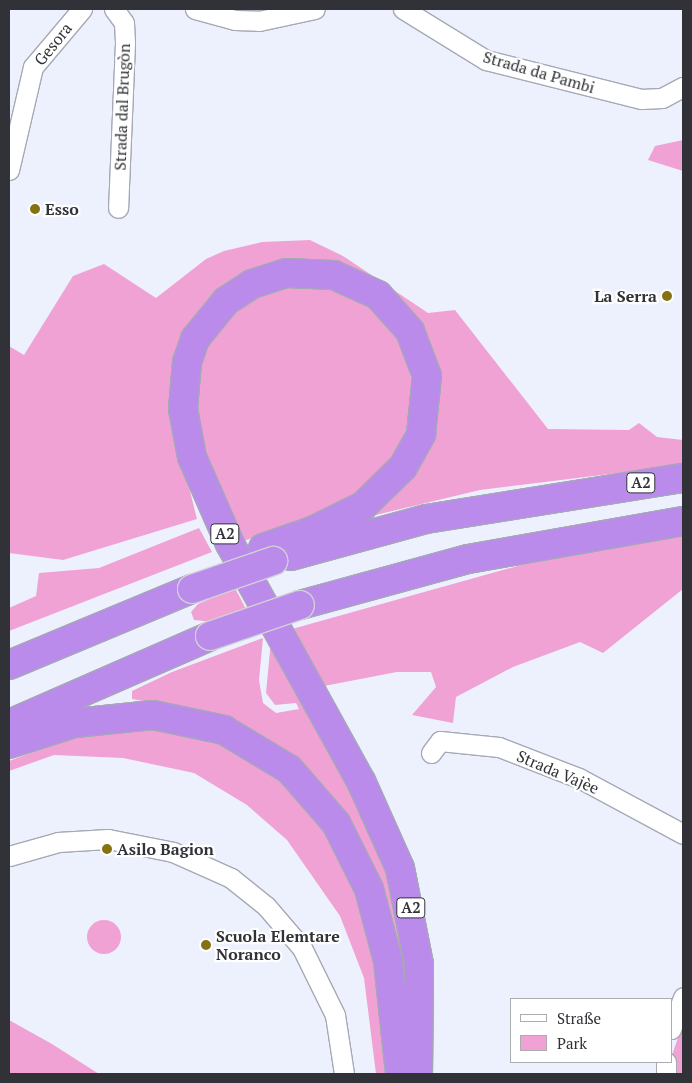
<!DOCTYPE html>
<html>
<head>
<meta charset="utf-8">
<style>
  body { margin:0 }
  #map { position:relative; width:692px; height:1083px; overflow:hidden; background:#edf1fe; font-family:"PT Serif",serif }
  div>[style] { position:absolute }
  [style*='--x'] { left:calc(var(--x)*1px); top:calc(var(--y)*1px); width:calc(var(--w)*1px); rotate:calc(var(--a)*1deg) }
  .green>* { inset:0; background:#f1a2d5 }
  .round { border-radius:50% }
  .roads { filter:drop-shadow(1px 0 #a5a9b5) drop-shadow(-1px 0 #a5a9b5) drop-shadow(0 1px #a5a9b5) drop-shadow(0 -1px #a5a9b5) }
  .minor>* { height:19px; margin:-9.5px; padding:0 9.5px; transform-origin:9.5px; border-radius:9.5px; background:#fff }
  .motorway>* { height:28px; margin:-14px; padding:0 14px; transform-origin:14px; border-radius:14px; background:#bb8bec }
  .bridges { filter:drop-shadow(1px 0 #d1d2d3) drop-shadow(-1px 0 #d1d2d3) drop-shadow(0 1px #d1d2d3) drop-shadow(0 -1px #d1d2d3) }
  .motorway-bridge>* { height:28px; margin:-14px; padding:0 14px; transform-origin:14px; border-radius:14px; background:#bb8bec }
  .dots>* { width:14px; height:14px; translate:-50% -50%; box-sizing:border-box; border:2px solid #fff; border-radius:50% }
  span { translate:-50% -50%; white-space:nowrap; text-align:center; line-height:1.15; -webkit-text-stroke:4.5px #fff; paint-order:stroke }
  .shield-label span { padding:1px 4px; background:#fff; border:1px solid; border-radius:4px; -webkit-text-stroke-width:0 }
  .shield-label { font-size:15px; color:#303237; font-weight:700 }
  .street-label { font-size:16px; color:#303237 }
  .poi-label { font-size:16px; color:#303237; font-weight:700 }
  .left { translate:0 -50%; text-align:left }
  .right { translate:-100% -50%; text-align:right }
  .frame { position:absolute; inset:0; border:10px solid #303237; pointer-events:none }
  .legend { position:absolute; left:510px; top:998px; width:162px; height:65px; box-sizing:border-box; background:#fff; border:1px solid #acadaf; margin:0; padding:6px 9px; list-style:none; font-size:15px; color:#303237 }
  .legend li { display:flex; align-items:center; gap:10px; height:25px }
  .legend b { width:25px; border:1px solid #acadaf }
</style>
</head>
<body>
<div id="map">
  <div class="green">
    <div style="clip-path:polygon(683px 140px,683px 171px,648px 160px,655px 146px)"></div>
    <div style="clip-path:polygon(310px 240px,343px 256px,428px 313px,455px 310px,548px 429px,629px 430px,639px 423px,657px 437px,683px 440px,683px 465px,480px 490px,359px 519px,437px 395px,355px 275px,226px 288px,175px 432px,197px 519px,63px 560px,9px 553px,9px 346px,24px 355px,73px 276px,104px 264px,156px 298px,206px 259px,224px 251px,262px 242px)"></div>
    <div style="clip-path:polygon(282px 285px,328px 286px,366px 302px,394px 332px,406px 352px,414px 394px,412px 417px,391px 461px,376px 479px,353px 496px,292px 526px,243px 541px,213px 484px,192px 415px,202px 348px,232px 309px)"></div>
    <div style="clip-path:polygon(199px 528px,212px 552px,9px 631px,9px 608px,36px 596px,39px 573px,99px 568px)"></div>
    <div style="clip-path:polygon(683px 535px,683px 589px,603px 653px,580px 642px,513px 667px,456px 697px,453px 723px,412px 715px,436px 687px,431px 672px,397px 672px,324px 686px,292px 629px,521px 565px)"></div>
    <div style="clip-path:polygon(235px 588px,247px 611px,214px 622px,194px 620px,191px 612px,198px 604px)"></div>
    <div style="clip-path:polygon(263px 638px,259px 680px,263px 703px,276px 713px,299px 709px,296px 703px,275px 705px,266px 693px,271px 640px,361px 802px,398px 899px,408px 985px,404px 985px,347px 819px,313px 776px,187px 709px,132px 699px,132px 691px,172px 672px)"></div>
    <div style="clip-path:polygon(148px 727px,227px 745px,281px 778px,326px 831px,352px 881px,374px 958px,385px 1074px,376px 1074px,364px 978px,340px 916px,287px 840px,247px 805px,194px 773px,123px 758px,54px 755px,9px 771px,9px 761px,76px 736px)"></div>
    <div class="round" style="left:87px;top:920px;width:34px;height:34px"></div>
    <div style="clip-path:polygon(9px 1020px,52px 1044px,99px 1074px,9px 1074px)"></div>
    <div style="clip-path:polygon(683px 1023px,683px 1074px,670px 1074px,671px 1058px)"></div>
  </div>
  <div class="roads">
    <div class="minor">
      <div style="--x:114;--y:9;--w:17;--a:54"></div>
      <div style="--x:124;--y:23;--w:20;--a:87"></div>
      <div style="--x:125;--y:43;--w:165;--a:92.4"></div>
      <div style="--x:195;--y:9;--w:41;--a:15.4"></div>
      <div style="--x:235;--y:20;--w:24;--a:2"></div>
      <div style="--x:259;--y:21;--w:57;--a:-12.1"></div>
      <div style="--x:403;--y:9;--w:97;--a:31.6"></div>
      <div style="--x:486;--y:60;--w:160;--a:14.1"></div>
      <div style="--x:641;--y:99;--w:21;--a:-3"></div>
      <div style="--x:662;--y:98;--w:24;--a:-28"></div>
      <div style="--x:9;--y:170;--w:106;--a:-76.9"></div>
      <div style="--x:33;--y:67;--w:76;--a:-49.8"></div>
      <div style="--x:431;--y:753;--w:15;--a:-53"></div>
      <div style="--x:440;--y:741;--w:59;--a:5.8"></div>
      <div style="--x:499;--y:747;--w:86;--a:21.2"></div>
      <div style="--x:579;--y:778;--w:118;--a:28.3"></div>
      <div style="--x:9;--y:856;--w:51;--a:-15.9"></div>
      <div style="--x:58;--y:842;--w:50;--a:-3.4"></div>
      <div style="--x:108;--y:839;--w:66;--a:11.3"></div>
      <div style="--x:173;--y:852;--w:64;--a:24.1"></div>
      <div style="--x:231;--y:878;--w:45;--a:38.7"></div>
      <div style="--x:266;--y:906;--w:55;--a:49.4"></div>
      <div style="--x:302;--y:948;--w:75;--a:63.8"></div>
      <div style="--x:335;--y:1015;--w:60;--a:81.3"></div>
      <div style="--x:671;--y:1029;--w:34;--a:-69"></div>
      <div style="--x:666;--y:1074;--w:12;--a:-90"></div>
    </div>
    <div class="motorway">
      <div style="--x:263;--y:548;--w:52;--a:-19.1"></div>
      <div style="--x:312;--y:531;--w:57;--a:-26.1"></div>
      <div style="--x:363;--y:506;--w:56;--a:-44.3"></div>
      <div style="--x:403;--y:467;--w:38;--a:-61"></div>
      <div style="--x:421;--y:434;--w:58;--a:-84.1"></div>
      <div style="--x:427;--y:376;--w:48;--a:-110.7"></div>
      <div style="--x:410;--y:331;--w:48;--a:-131.6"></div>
      <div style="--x:378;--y:295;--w:48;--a:-155.6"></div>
      <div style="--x:334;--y:275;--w:48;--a:-177.6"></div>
      <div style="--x:286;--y:273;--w:36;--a:162"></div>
      <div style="--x:252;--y:284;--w:31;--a:147"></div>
      <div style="--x:226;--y:301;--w:49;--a:129.2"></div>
      <div style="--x:195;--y:339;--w:24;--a:109"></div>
      <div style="--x:187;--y:362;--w:47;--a:94.9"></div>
      <div style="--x:183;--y:409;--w:49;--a:79.4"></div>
      <div style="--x:192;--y:457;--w:95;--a:66.4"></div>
      <div style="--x:230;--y:544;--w:271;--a:61.1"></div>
      <div style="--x:361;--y:781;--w:95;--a:65.9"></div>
      <div style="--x:400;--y:868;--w:98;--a:78.8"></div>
      <div style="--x:419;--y:964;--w:110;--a:90.5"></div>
      <div style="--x:291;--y:556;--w:140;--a:-15.3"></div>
      <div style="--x:426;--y:519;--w:260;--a:-9.1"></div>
      <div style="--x:300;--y:605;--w:174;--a:-15.3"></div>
      <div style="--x:468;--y:559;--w:218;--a:-10"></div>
      <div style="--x:9;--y:665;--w:198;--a:-22.6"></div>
      <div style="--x:9;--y:724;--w:219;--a:-23.6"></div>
      <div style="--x:9;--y:744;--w:69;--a:-17.7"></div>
      <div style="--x:75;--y:723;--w:78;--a:-5.9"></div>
      <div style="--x:153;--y:715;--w:73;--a:11.9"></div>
      <div style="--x:224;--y:730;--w:76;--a:31"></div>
      <div style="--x:289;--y:769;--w:72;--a:49"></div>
      <div style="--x:336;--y:823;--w:74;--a:63.4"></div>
      <div style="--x:369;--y:889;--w:74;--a:75.2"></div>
      <div style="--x:388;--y:961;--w:114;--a:83.9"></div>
    </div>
  </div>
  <div class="bridges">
    <div class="motorway-bridge">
      <div style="--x:192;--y:589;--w:86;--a:-19.1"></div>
      <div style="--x:210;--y:636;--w:95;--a:-19"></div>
    </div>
  </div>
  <div class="dots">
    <div style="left:35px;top:209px;background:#847213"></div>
    <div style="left:667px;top:296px;background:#847213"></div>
    <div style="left:107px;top:849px;background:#847213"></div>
    <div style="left:206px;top:945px;background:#847213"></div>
  </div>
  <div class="shield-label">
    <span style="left:641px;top:483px">A2</span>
    <span style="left:225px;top:534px">A2</span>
    <span style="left:411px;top:908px">A2</span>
  </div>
  <div class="street-label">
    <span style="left:53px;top:44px;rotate:-51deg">Gesora</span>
    <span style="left:539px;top:72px;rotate:16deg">Strada da Pambi</span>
    <span style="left:122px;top:107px;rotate:-88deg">Strada dal Brugòn</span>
    <span style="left:558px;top:772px;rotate:23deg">Strada Vajèe</span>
  </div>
  <div class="poi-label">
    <span class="left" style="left:45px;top:209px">Esso</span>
    <span class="right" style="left:657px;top:296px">La Serra</span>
    <span class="left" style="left:117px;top:849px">Asilo Bagion</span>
    <span class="left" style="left:216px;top:945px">Scuola Elemtare<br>Noranco</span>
  </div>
  <div class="frame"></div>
  <ul class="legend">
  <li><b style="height:6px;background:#fff"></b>Straße</li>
  <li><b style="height:14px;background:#f1a2d5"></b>Park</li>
  </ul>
</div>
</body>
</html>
